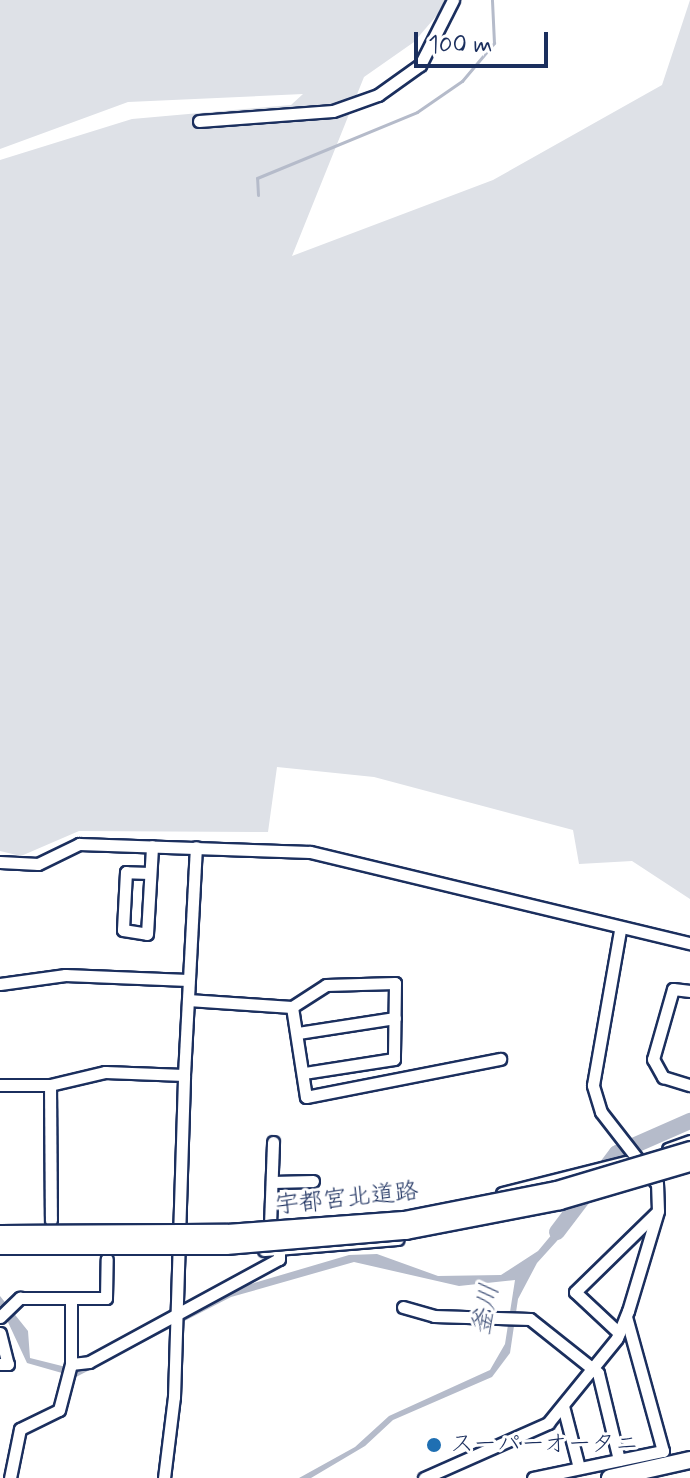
<!DOCTYPE html>
<html>
<head>
<meta charset="utf-8">
<style>
  body { margin:0 }
  #map { position:relative; width:690px; height:1478px; overflow:hidden; background:#fff; font-family:Mynerve,"Klee One",sans-serif }
  div>[style] { position:absolute }
  [style*='--x'] { left:calc(var(--x)*1px); top:calc(var(--y)*1px); width:calc(var(--w)*1px); rotate:calc(var(--a)*1deg) }
  .green>* { inset:0; background:#dee1e7 }
  .water>* { inset:0; background:#b5bbca }
  .stream>* { height:3px; margin:-1.5px; padding:0 1.5px; transform-origin:1.5px; border-radius:1.5px; background:#b5bbca }
  .river>* { height:16px; margin:-8px; padding:0 8px; transform-origin:8px; border-radius:8px; background:#b5bbca }
  .roads { filter:drop-shadow(2px 0 #1b2f5e) drop-shadow(-2px 0 #1b2f5e) drop-shadow(0 2px #1b2f5e) drop-shadow(0 -2px #1b2f5e) }
  .minor>* { height:11px; margin:-5.5px; padding:0 5.5px; transform-origin:5.5px; border-radius:5.5px; background:#fff }
  .highway>* { height:16px; margin:-8px; padding:0 8px; transform-origin:8px; border-radius:8px; background:#fff }
  .bridges { filter:drop-shadow(2px 0 #1b2f5e) drop-shadow(-2px 0 #1b2f5e) drop-shadow(0 2px #1b2f5e) drop-shadow(0 -2px #1b2f5e) }
  .highway-bridge>* { height:16px; margin:-8px; padding:0 8px; transform-origin:8px; border-radius:8px; background:#fff }
  .dots>* { width:22px; height:22px; translate:-50% -50%; box-sizing:border-box; border:4px solid #fff; border-radius:50% }
  span { translate:-50% -50%; white-space:nowrap; text-align:center; line-height:1.15; -webkit-text-stroke:6px #fff; paint-order:stroke }
  .street-label { font-size:24px; color:#1b2f5e }
  .poi-label { font-size:24px; color:#1b2f5e }
  .left { translate:0 -50%; text-align:left }
  .water-label { font-size:26px; color:#49597e; font-style:italic }
  .scale { position:absolute; left:414px; top:32px; width:134px; height:36px; box-sizing:border-box; border:4px solid #1b2f5e; border-top:0; padding-left:10px; font-size:24px; line-height:28px; white-space:nowrap; color:#1b2f5e; -webkit-text-stroke:6px #fff; paint-order:stroke }
</style>
</head>
<body>
<div id="map">
  <div class="green">
    <div style="clip-path:polygon(0 0,450px 0,414px 42px,364px 77px,292px 256px,493px 180px,662px 85px,690px 0,690px 899px,632px 861px,579px 864px,573px 830px,374px 777px,277px 767px,268px 832px,79px 831px,21px 856px,0 851px,0 160px,132px 119px,291px 105px,303px 94px,128px 102px,0 149px)"></div>
  </div>
  <div class="water">
    <div style="clip-path:polygon(568px 1215px,575px 1221px,537px 1263px,518px 1299px,510px 1353px,492px 1377px,393px 1420px,365px 1446px,311px 1478px,299px 1478px,355px 1447px,389px 1416px,490px 1370px,505px 1344px,515px 1280px,459px 1286px,354px 1262px,231px 1297px,76px 1377px,27px 1363px,0 1305px,0 1296px,28px 1331px,30px 1358px,78px 1370px,220px 1293px,349px 1255px,377px 1254px,438px 1276px,501px 1275px,538px 1251px)"></div>
  </div>
  <div class="stream">
    <div style="--x:258;--y:195;--w:17;--a:-93"></div>
    <div style="--x:257;--y:178;--w:173;--a:-22.4"></div>
    <div style="--x:417;--y:112;--w:55;--a:-34.6"></div>
    <div style="--x:462;--y:81;--w:50;--a:-49.9"></div>
    <div style="--x:494;--y:43;--w:43;--a:-92.7"></div>
  </div>
  <div class="river">
    <div style="--x:557;--y:1232;--w:99;--a:-52.8"></div>
    <div style="--x:617;--y:1153;--w:80;--a:-23.7"></div>
  </div>
  <div class="roads">
    <div class="minor">
      <div style="--x:199;--y:121;--w:134;--a:-4.3"></div>
      <div style="--x:333;--y:111;--w:48;--a:-19.6"></div>
      <div style="--x:378;--y:95;--w:52;--a:-35.5"></div>
      <div style="--x:420;--y:65;--w:73;--a:-63.1"></div>
      <div style="--x:0;--y:862;--w:38;--a:3"></div>
      <div style="--x:38;--y:864;--w:46;--a:-26"></div>
      <div style="--x:79;--y:844;--w:231;--a:2"></div>
      <div style="--x:310;--y:852;--w:391;--a:13.5"></div>
      <div style="--x:150;--y:873;--w:24;--a:-178"></div>
      <div style="--x:126;--y:872;--w:58;--a:93"></div>
      <div style="--x:123;--y:930;--w:24;--a:9"></div>
      <div style="--x:147;--y:934;--w:88;--a:-86.7"></div>
      <div style="--x:0;--y:984;--w:66;--a:-7.9"></div>
      <div style="--x:65;--y:975;--w:123;--a:2.3"></div>
      <div style="--x:690;--y:991;--w:17;--a:-173"></div>
      <div style="--x:673;--y:989;--w:73;--a:105.9"></div>
      <div style="--x:653;--y:1059;--w:21;--a:61"></div>
      <div style="--x:663;--y:1077;--w:28;--a:17"></div>
      <div style="--x:188;--y:1000;--w:104;--a:3.9"></div>
      <div style="--x:292;--y:1007;--w:91;--a:81.2"></div>
      <div style="--x:306;--y:1097;--w:198;--a:-11.1"></div>
      <div style="--x:292;--y:1007;--w:40;--a:-32.9"></div>
      <div style="--x:326;--y:985;--w:69;--a:-1.7"></div>
      <div style="--x:395;--y:983;--w:76;--a:90.8"></div>
      <div style="--x:394;--y:1059;--w:90;--a:171.1"></div>
      <div style="--x:298;--y:1033;--w:98;--a:-8.8"></div>
      <div style="--x:0;--y:1085;--w:50;--a:0"></div>
      <div style="--x:50;--y:1085;--w:57;--a:-13.3"></div>
      <div style="--x:105;--y:1072;--w:79;--a:2.2"></div>
      <div style="--x:184;--y:1075;--w:228;--a:-87"></div>
      <div style="--x:50;--y:1085;--w:135;--a:89.6"></div>
      <div style="--x:668;--y:1149;--w:23;--a:-20"></div>
      <div style="--x:272;--y:1182;--w:41;--a:-1.4"></div>
      <div style="--x:502;--y:1193;--w:127;--a:-14.1"></div>
      <div style="--x:270;--y:1225;--w:83;--a:-87.9"></div>
      <div style="--x:264;--y:1250;--w:134;--a:-4.7"></div>
      <div style="--x:71;--y:1298;--w:35;--a:0"></div>
      <div style="--x:106;--y:1298;--w:39;--a:-89"></div>
      <div style="--x:403;--y:1307;--w:32;--a:16"></div>
      <div style="--x:434;--y:1316;--w:96;--a:1.8"></div>
      <div style="--x:530;--y:1319;--w:87;--a:38.5"></div>
      <div style="--x:598;--y:1373;--w:89;--a:76.4"></div>
      <div style="--x:619;--y:1460;--w:45;--a:-11.6"></div>
      <div style="--x:663;--y:1451;--w:139;--a:-105.4"></div>
      <div style="--x:0;--y:1317;--w:28;--a:-44"></div>
      <div style="--x:20;--y:1298;--w:51;--a:0"></div>
      <div style="--x:71;--y:1298;--w:66;--a:90"></div>
      <div style="--x:71;--y:1364;--w:18;--a:-6"></div>
      <div style="--x:89;--y:1362;--w:216;--a:-28.5"></div>
      <div style="--x:279;--y:1259;--w:9;--a:-90"></div>
      <div style="--x:0;--y:1333;--w:32;--a:76"></div>
      <div style="--x:8;--y:1364;--w:8;--a:180"></div>
      <div style="--x:619;--y:1333;--w:60;--a:-137"></div>
      <div style="--x:575;--y:1292;--w:115;--a:-44.3"></div>
      <div style="--x:563;--y:1406;--w:64;--a:75.5"></div>
      <div style="--x:10;--y:1478;--w:50;--a:-78.5"></div>
      <div style="--x:20;--y:1429;--w:43;--a:-26"></div>
      <div style="--x:59;--y:1410;--w:48;--a:-75.4"></div>
      <div style="--x:164;--y:1478;--w:82;--a:-83"></div>
      <div style="--x:174;--y:1397;--w:322;--a:-88.2"></div>
      <div style="--x:424;--y:1478;--w:136;--a:-23.9"></div>
      <div style="--x:548;--y:1423;--w:109;--a:-50.9"></div>
      <div style="--x:617;--y:1338;--w:29;--a:-68"></div>
      <div style="--x:628;--y:1311;--w:104;--a:-73.3"></div>
      <div style="--x:658;--y:1211;--w:27;--a:-92"></div>
      <div style="--x:657;--y:1184;--w:91;--a:-127.9"></div>
      <div style="--x:601;--y:1112;--w:28;--a:-107"></div>
      <div style="--x:593;--y:1085;--w:156;--a:-80.1"></div>
      <div style="--x:533;--y:1478;--w:88;--a:-11.8"></div>
    </div>
    <div class="highway">
      <div style="--x:610;--y:1478;--w:82;--a:-12.7"></div>
    </div>
  </div>
  <div class="bridges">
    <div class="highway-bridge">
      <div style="--x:0;--y:1234;--w:227;--a:-0.3"></div>
      <div style="--x:227;--y:1233;--w:177;--a:-4.2"></div>
      <div style="--x:404;--y:1220;--w:156;--a:-11.1"></div>
      <div style="--x:557;--y:1190;--w:139;--a:-16.7"></div>
      <div style="--x:0;--y:1246;--w:226;--a:0"></div>
      <div style="--x:226;--y:1246;--w:181;--a:-4.8"></div>
      <div style="--x:406;--y:1231;--w:157;--a:-11"></div>
      <div style="--x:560;--y:1201;--w:135;--a:-16.3"></div>
    </div>
  </div>
  <div class="dots">
    <div style="left:434px;top:1445px;background:#1f6fb2"></div>
  </div>
  <div class="street-label">
    <span style="left:347px;top:1199px;rotate:-6deg">宇都宮北道路</span>
  </div>
  <div class="poi-label">
    <span class="left" style="left:450px;top:1445px">スーパーオータニ</span>
  </div>
  <div class="water-label">
    <span style="left:487px;top:1310px;rotate:-79deg">釜川</span>
  </div>
  <div class="scale">100 m</div>
</div>
</body>
</html>
